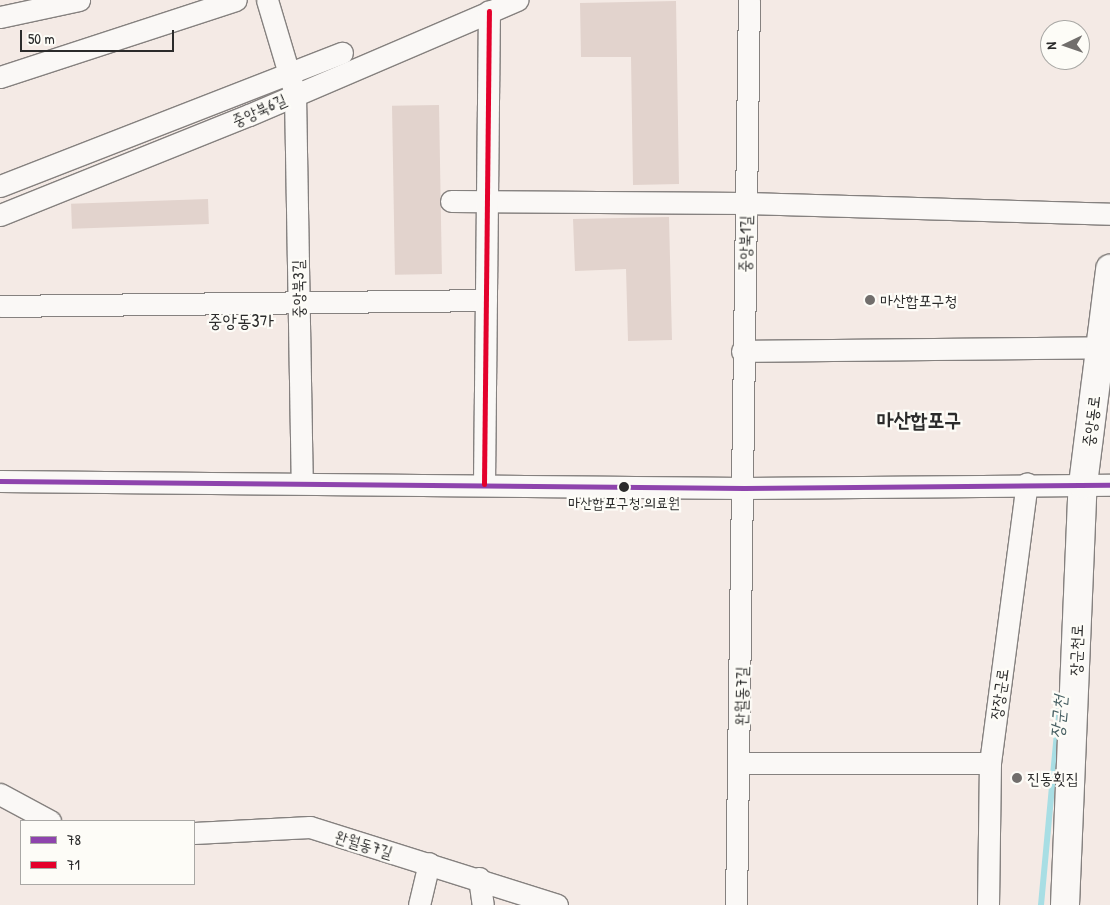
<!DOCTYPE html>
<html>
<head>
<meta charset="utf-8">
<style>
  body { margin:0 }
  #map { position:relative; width:1110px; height:905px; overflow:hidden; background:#f4eae5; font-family:"Patrick Hand","Poor Story",sans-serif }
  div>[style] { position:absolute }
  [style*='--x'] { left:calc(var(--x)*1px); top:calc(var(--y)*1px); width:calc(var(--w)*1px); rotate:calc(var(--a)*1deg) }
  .stream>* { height:6px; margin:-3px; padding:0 3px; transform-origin:3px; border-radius:3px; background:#a8dee4 }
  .building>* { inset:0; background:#e2d3cd; transform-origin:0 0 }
  .roads { filter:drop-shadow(1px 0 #85817f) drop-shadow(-1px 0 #85817f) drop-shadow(0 1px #85817f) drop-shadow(0 -1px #85817f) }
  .street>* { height:21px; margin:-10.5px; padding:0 10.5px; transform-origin:10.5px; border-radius:10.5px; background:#faf8f6 }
  .secondary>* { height:28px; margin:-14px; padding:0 14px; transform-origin:14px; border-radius:14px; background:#faf8f6 }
  .bus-1>* { height:5px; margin:-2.5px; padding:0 2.5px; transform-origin:2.5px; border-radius:2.5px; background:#8e44ad }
  .bus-2>* { height:5px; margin:-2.5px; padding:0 2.5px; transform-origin:2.5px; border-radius:2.5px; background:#e4002b }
  .dots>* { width:14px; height:14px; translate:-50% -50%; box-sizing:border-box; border:2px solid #fdfcf7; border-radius:50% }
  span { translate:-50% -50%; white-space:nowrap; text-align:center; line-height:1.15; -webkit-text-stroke:4.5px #fdfcf7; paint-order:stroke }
  .bus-label { font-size:15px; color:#2b2b2b }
  .street-label { font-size:16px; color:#2b2b2b }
  .poi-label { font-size:16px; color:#2b2b2b }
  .left { translate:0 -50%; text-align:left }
  .neighbourhood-label { font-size:18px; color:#2b2b2b }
  .water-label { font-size:18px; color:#475f62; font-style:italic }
  .district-label { font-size:21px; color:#2b2b2b; font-weight:700 }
  .legend { position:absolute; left:20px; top:820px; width:175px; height:65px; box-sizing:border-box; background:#fdfcf7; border:1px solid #a9a8a5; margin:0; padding:6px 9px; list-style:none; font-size:15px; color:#2b2b2b }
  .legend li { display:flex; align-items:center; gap:10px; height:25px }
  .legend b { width:25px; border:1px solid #a9a8a5 }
  .north { position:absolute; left:1040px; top:20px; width:50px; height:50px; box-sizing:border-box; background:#fdfcf7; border:1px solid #a9a8a5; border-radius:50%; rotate:267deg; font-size:14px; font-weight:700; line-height:20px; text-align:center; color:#2b2b2b }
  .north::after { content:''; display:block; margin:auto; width:18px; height:22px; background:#716e6c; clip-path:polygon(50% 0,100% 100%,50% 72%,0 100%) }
  .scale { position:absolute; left:20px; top:30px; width:154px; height:22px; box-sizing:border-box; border:2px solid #2b2b2b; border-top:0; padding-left:6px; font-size:15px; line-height:18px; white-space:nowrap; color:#2b2b2b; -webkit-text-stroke:4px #fdfcf7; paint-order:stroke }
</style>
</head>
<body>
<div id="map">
  <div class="stream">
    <div style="--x:1041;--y:905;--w:204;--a:-84.7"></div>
  </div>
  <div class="building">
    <div style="clip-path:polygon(676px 1px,679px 184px,633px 185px,631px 57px,581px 57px,580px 3px)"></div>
    <div style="left:439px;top:105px;width:169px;height:47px;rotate:89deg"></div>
    <div style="left:208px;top:199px;width:25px;height:137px;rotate:88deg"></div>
    <div style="clip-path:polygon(669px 217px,672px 340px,628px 341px,626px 269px,575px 271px,573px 219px)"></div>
  </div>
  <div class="roads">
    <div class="street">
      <div style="--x:267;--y:0;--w:98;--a:73.4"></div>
      <div style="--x:295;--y:94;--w:389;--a:89"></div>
      <div style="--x:0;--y:17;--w:81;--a:-12.1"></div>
      <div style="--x:0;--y:77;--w:248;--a:-18.1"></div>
      <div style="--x:0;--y:186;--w:367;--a:-21.3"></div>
      <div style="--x:451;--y:201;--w:295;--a:0.4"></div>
      <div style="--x:746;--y:203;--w:364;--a:1.7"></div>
      <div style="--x:0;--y:215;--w:268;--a:-21.9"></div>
      <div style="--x:249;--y:115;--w:292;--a:-23.2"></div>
      <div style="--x:0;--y:306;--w:486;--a:-0.7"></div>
      <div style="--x:742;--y:351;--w:358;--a:-0.6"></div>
      <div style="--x:0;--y:481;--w:744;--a:0.54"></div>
      <div style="--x:744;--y:488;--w:366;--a:-0.5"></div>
      <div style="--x:484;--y:484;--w:473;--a:-89.4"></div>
      <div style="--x:741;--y:763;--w:249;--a:0"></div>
      <div style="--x:0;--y:794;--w:57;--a:28.4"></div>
      <div style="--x:194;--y:833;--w:116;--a:-3"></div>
      <div style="--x:310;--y:827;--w:259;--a:17.5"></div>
      <div style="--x:479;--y:878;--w:27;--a:82"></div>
      <div style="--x:419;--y:905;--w:43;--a:-76.6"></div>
      <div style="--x:736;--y:905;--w:905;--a:-89.18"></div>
      <div style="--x:988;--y:905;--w:142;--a:-89.2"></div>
      <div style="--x:990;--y:763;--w:282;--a:-82.5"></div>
    </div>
    <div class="secondary">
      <div style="--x:1065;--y:905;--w:421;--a:-87.6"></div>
      <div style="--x:1083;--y:484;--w:217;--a:-82.8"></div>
    </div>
  </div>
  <div class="bus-1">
    <div style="--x:0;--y:481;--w:744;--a:0.54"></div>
    <div style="--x:744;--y:488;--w:366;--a:-0.5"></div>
  </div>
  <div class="bus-2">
    <div style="--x:484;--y:484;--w:473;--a:-89.4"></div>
  </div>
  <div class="dots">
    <div style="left:870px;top:300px;background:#716e6c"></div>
    <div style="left:624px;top:487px;background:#2b2b2b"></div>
    <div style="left:1017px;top:778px;background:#716e6c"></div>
  </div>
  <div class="bus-label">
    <span style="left:624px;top:503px">마산합포구청.의료원</span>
  </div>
  <div class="street-label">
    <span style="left:259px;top:110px;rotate:-24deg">중앙북6길</span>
    <span style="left:745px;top:244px;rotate:-89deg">중앙북1길</span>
    <span style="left:298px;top:289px;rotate:-91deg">중앙북3길</span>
    <span style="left:1091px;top:421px;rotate:-83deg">중앙동로</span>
    <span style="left:1076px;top:650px;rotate:-88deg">장군천로</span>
    <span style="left:999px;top:694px;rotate:-82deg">장장군로</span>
    <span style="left:741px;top:696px;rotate:-89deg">완월동7길</span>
    <span style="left:364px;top:844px;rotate:17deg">완월동7길</span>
  </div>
  <div class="poi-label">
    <span class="left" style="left:880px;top:300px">마산합포구청</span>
    <span class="left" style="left:1027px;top:778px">진동횟집</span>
  </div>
  <div class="neighbourhood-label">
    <span style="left:241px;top:321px">중앙동3가</span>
  </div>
  <div class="water-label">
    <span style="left:1059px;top:717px;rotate:-85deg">장군천</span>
  </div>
  <div class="district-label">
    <span style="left:919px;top:420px">마산합포구</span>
  </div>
  <ul class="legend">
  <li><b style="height:6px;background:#8e44ad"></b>78</li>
  <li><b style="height:6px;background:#e4002b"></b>71</li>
  </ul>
  <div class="north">N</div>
  <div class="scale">50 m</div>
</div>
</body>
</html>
